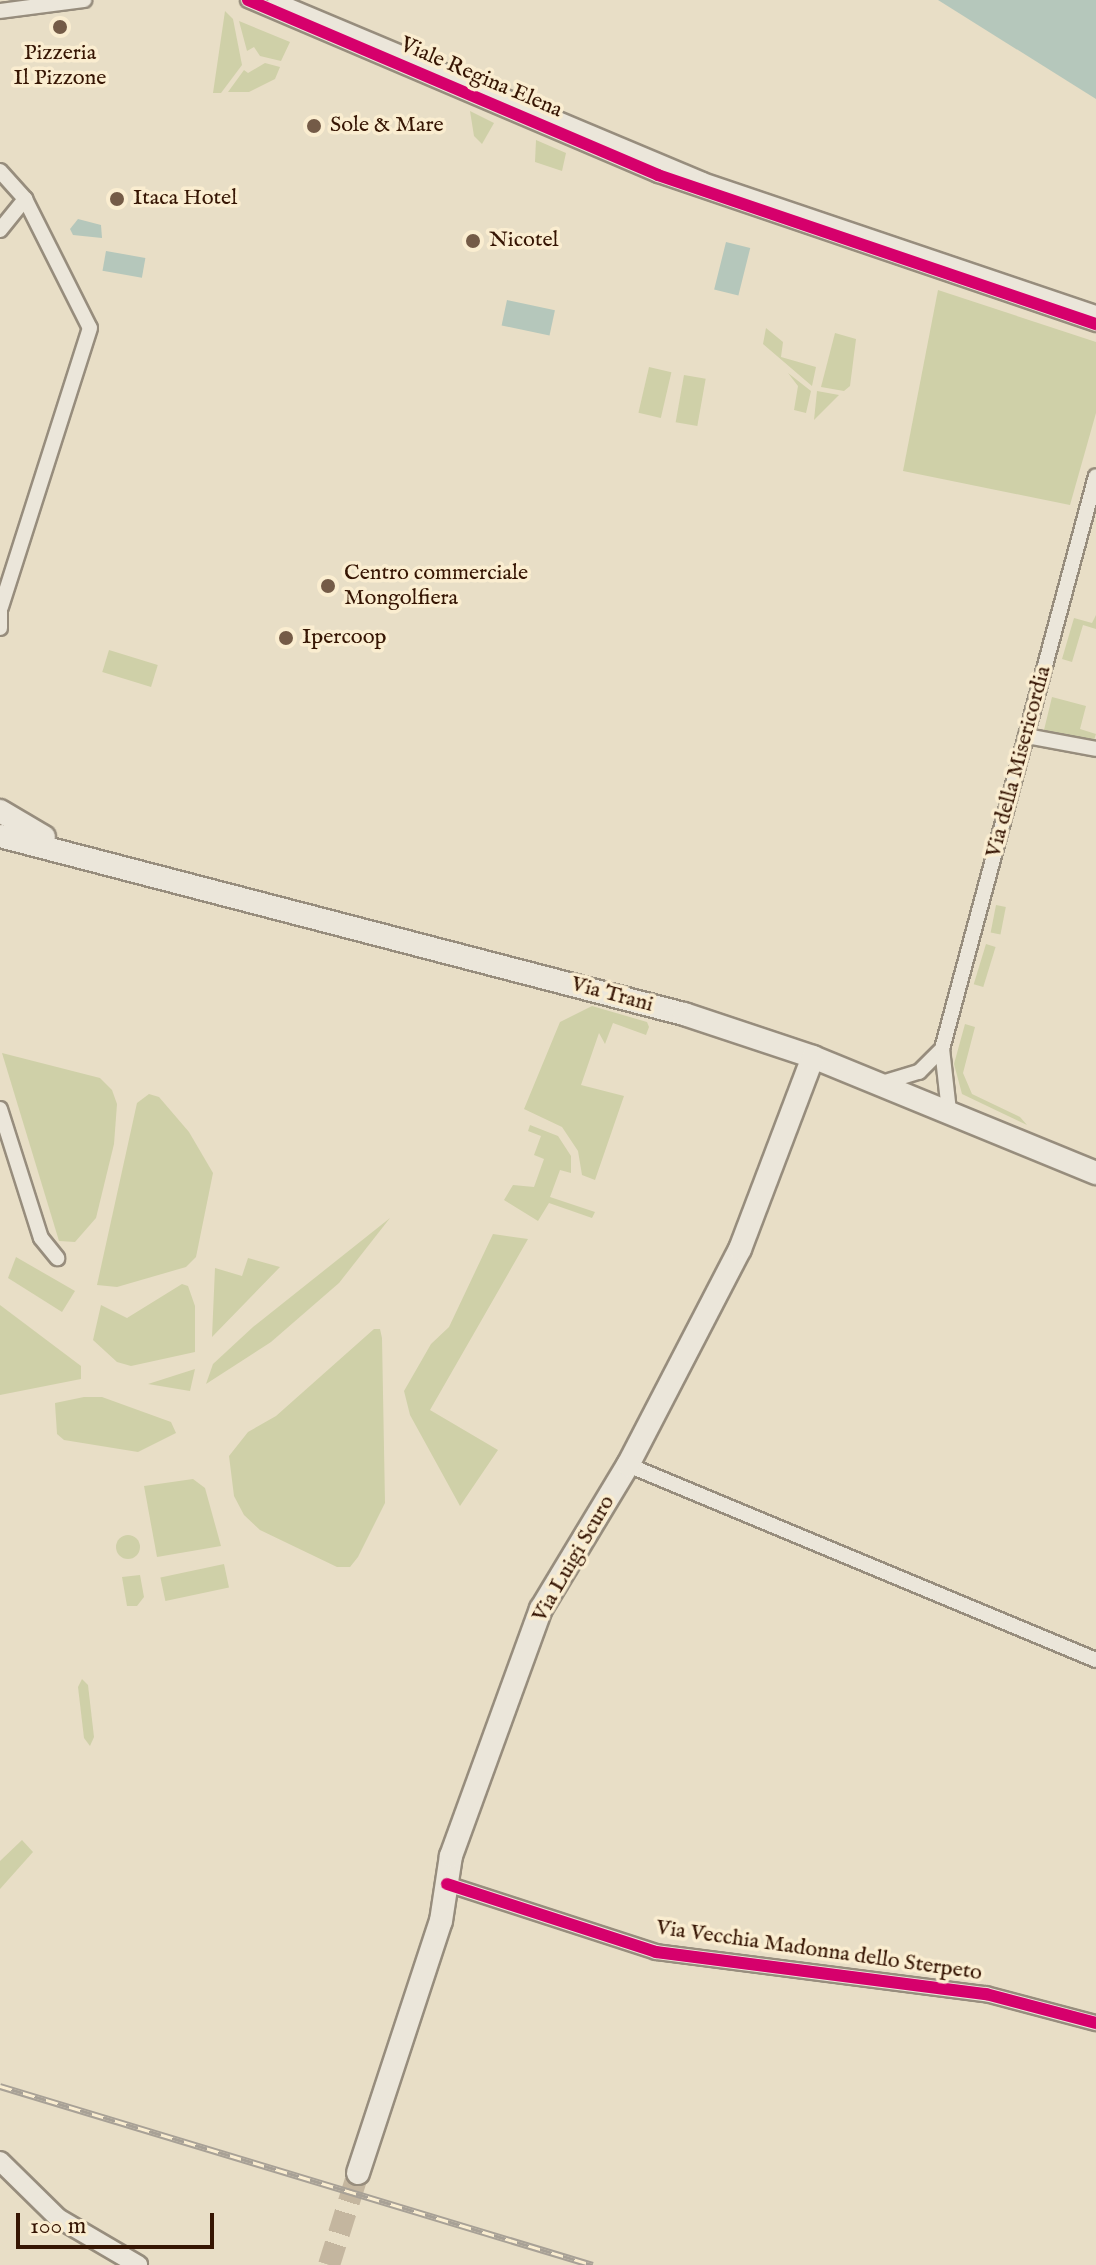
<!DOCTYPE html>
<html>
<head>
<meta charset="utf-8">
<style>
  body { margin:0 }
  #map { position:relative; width:1096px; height:2265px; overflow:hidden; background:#e8dec6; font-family:"IM FELL English",serif }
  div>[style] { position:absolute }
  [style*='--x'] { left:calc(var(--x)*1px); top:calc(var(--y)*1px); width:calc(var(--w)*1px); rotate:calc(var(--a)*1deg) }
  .green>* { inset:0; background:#cfd0a8; transform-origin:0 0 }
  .round { border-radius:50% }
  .water>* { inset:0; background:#b5c7bb; transform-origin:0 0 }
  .secondary-tunnel>* { height:22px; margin-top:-11px; transform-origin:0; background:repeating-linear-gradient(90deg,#c4b69f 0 22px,transparent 0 33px) }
  .roads { filter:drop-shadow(2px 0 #978d7d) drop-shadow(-2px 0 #978d7d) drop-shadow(0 2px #978d7d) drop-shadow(0 -2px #978d7d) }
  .minor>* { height:14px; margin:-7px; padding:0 7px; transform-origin:7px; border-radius:7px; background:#ebe6da }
  .tertiary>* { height:18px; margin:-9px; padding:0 9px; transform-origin:9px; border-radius:9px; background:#ebe6da }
  .secondary>* { height:22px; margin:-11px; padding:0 11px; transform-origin:11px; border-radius:11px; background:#ebe6da }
  .rail>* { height:7px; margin-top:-3.5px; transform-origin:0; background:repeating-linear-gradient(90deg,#faedd0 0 12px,#a8a196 0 24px); box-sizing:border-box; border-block:2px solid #a8a196 }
  .cycleway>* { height:12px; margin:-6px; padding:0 6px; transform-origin:6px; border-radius:6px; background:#d6006c }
  .dots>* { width:22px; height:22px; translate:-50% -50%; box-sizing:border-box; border:4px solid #faedd0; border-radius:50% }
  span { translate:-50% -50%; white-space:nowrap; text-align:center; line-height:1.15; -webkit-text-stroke:7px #faedd0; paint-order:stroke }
  .poi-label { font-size:22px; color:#361503 }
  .left { translate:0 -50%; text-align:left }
  .street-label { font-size:22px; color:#361503 }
  .scale { position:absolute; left:16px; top:2213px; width:198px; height:36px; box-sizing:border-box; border:4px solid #361503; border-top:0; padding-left:10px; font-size:24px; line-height:28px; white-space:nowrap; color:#361503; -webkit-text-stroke:6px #faedd0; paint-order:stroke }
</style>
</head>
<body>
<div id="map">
  <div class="green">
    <div style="clip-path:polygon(225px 11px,233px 19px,242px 65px,221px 93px,213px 93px)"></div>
    <div style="clip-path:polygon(239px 21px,290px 42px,281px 61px,260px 56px,254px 47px,247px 51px)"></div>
    <div style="clip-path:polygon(265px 63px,280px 67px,275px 79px,249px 92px,228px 92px,244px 70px,248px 73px)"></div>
    <div style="clip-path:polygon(470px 111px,494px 123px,482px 144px,474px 136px)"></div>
    <div style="clip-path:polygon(536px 140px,566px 153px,562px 171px,535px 162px)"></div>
    <div style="clip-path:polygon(938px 290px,1096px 342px,1096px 413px,1070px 505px,903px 471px)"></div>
    <div style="clip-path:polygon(766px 328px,783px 342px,781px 357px,816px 367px,812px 386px,763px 344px)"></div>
    <div style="clip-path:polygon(835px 333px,856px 339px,850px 386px,844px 391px,821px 387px)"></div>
    <div style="left:649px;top:367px;width:23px;height:47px;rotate:13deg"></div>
    <div style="clip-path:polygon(788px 373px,811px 391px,806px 413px,794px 410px,798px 386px)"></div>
    <div style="left:684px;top:375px;width:22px;height:48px;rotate:10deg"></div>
    <div style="clip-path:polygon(817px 391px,839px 395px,814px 420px)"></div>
    <div style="clip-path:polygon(1096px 615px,1096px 629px,1083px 625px,1072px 662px,1062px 659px,1074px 618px,1092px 623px)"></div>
    <div style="left:109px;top:650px;width:51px;height:23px;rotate:17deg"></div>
    <div style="clip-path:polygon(1052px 697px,1086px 706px,1080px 729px,1096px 734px,1094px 740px,1044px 730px)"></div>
    <div style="left:996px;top:905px;width:10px;height:28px;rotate:11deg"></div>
    <div style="left:986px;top:944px;width:10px;height:42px;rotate:17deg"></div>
    <div style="clip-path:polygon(592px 1006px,647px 1022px,649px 1027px,646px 1035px,613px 1023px,605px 1044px,599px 1033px,581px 1085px,624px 1096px,595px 1180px,582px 1175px,578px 1151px,562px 1127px,524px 1109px,560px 1022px)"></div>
    <div style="clip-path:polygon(965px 1024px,975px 1027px,963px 1073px,972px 1094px,1020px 1117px,1027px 1125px,962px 1094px,954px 1064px)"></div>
    <div style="clip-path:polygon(2px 1053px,100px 1078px,112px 1090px,117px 1104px,114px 1144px,96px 1218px,75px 1242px,59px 1241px)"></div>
    <div style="clip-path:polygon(149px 1094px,159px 1097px,189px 1132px,213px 1173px,196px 1257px,186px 1267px,117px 1287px,97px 1285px,137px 1103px)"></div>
    <div style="clip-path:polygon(530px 1125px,558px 1136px,571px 1156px,571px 1173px,560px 1170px,550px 1197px,595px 1212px,592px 1218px,549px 1203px,538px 1221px,504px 1200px,513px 1185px,534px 1187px,544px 1159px,534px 1155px,541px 1136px,528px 1131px)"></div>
    <div style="clip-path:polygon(390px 1218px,339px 1283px,271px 1342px,206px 1384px,213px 1364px,253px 1327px)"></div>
    <div style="clip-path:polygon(493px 1234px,528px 1239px,430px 1410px,498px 1450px,460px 1506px,410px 1415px,404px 1391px,431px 1344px,449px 1327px)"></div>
    <div style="clip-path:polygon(16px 1257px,75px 1291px,62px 1312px,8px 1278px)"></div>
    <div style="clip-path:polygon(248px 1258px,280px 1267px,212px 1337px,215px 1268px,242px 1276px)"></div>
    <div style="clip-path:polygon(182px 1284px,188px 1286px,195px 1306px,195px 1352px,131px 1366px,117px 1362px,93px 1340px,101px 1305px,127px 1318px)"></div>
    <div style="clip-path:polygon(0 1305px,81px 1366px,81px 1379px,0 1395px)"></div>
    <div style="clip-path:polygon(374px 1329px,380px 1329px,382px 1338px,385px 1503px,358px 1557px,350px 1567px,337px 1567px,260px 1530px,244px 1515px,234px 1496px,229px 1456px,248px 1432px,276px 1416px)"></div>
    <div style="clip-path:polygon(195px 1369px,190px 1391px,148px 1384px)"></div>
    <div style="clip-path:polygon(84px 1397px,102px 1397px,171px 1422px,176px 1433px,138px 1452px,64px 1440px,57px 1434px,55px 1403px)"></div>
    <div style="clip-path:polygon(193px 1479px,205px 1488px,221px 1546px,157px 1557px,144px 1486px)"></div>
    <div class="round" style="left:116px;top:1535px;width:24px;height:24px"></div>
    <div style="left:224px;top:1564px;width:24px;height:65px;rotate:78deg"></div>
    <div style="clip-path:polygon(140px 1575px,144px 1597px,137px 1606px,127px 1606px,122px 1577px)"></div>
    <div style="clip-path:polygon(82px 1679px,88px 1685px,94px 1737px,90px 1746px,84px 1738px,78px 1687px)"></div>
    <div style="clip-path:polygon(22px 1840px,33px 1852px,0 1889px,0 1861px)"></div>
  </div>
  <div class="water">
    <div style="clip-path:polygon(938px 0,1096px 0,1096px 99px)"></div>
    <div style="clip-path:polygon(78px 219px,101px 225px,102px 238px,73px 235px,70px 229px)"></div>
    <div style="left:726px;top:242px;width:25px;height:49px;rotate:14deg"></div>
    <div style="left:106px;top:251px;width:40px;height:20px;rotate:10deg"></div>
    <div style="left:507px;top:300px;width:49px;height:26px;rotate:12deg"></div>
  </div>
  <div class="secondary-tunnel">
    <div style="--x:329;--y:2265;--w:96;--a:-72.5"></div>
  </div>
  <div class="roads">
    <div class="minor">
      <div style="--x:248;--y:0;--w:446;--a:23.1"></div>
      <div style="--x:658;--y:175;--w:463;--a:18.8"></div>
      <div style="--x:275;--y:0;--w:464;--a:22.8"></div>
      <div style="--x:703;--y:180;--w:415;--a:18.7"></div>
      <div style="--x:0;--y:11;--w:85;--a:-7.5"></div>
      <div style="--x:0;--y:171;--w:38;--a:48"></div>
      <div style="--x:25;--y:199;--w:144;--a:63.3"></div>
      <div style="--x:90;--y:328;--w:293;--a:107.7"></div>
      <div style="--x:0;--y:230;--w:40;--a:-51"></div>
      <div style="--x:0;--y:605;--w:23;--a:90"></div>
      <div style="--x:1026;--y:736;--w:71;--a:10.5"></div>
      <div style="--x:882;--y:1083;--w:39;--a:-17"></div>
      <div style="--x:919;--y:1072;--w:33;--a:-45"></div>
      <div style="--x:0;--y:1109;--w:135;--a:72.4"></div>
      <div style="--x:41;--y:1238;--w:26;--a:51"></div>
      <div style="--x:949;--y:1111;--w:62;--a:-96.4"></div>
      <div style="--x:942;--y:1049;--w:593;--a:-74.96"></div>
      <div style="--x:628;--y:1465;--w:507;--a:22.62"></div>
      <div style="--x:447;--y:1884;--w:220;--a:18"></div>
      <div style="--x:656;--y:1952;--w:333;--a:7.3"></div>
      <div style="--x:986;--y:1994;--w:114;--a:14.8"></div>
    </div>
    <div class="tertiary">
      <div style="--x:0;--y:2161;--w:81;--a:44.5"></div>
      <div style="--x:58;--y:2218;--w:93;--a:30.4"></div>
    </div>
    <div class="secondary">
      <div style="--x:0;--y:811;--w:51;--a:30.6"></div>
      <div style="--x:0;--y:836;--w:707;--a:14.59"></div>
      <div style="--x:684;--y:1014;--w:136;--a:18.4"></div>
      <div style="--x:813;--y:1057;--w:306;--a:22.3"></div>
      <div style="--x:358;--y:2173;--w:265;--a:-71.8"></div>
      <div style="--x:441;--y:1921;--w:66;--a:-81.3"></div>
      <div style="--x:451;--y:1856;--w:263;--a:-70"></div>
      <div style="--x:541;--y:1609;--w:168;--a:-58.9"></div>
      <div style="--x:628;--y:1465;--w:243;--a:-62.6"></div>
      <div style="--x:740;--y:1249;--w:205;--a:-69.2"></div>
    </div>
  </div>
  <div class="rail">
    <div style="--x:0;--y:2086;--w:619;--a:16.8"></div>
  </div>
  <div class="cycleway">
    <div style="--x:248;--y:0;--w:446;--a:23.1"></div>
    <div style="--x:658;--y:175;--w:463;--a:18.8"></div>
    <div style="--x:447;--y:1884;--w:220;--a:18"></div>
    <div style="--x:656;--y:1952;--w:333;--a:7.3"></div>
    <div style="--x:986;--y:1994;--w:114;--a:14.8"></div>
  </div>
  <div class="dots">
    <div style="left:60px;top:27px;background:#745b47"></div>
    <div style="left:314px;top:126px;background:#745b47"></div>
    <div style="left:117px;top:199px;background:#745b47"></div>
    <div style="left:473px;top:241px;background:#745b47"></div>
    <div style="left:328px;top:586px;background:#745b47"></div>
    <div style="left:286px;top:638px;background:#745b47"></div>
  </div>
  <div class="poi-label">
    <span style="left:60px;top:66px">Pizzeria<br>Il Pizzone</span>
    <span class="left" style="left:330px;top:126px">Sole &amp; Mare</span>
    <span class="left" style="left:133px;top:199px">Itaca Hotel</span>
    <span class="left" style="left:489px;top:241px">Nicotel</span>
    <span class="left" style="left:344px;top:586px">Centro commerciale<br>Mongolfiera</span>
    <span class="left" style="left:302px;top:638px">Ipercoop</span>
  </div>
  <div class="street-label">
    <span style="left:481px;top:78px;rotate:23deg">Viale Regina Elena</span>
    <span style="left:1019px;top:762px;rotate:-75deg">Via della Misericordia</span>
    <span style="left:612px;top:995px;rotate:15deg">Via Trani</span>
    <span style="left:574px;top:1559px;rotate:-60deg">Via Luigi Scuro</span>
    <span style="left:819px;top:1951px;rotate:8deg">Via Vecchia Madonna dello Sterpeto</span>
  </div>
  <div class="scale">100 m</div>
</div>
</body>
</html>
